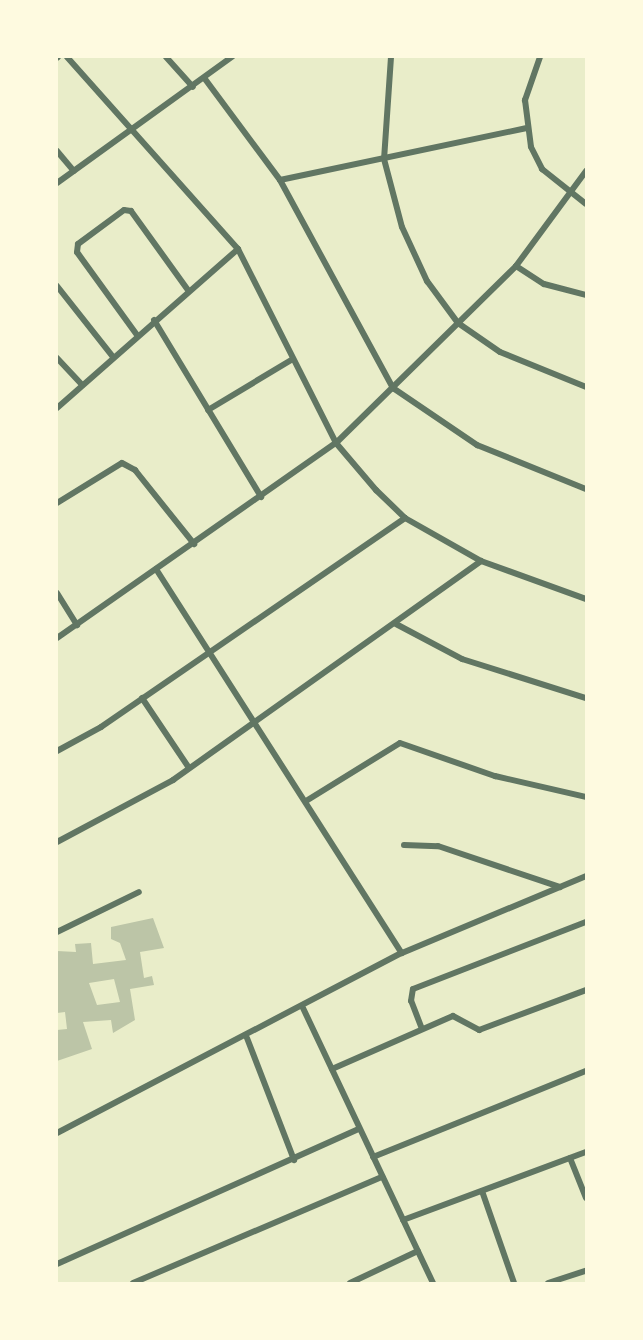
<!DOCTYPE html>
<html>
<head>
<meta charset="utf-8">
<style>
  body { margin:0 }
  #map { position:relative; width:643px; height:1340px; overflow:hidden; background:#e9edc9; font-family:Montserrat,sans-serif }
  div>[style] { position:absolute }
  [style*='--x'] { left:calc(var(--x)*1px); top:calc(var(--y)*1px); width:calc(var(--w)*1px); rotate:calc(var(--a)*1deg) }
  .building>* { inset:0; background:#bcc5a7 }
  .minor>* { height:6px; margin:-3px; padding:0 3px; transform-origin:3px; border-radius:3px; background:#617663 }
  span { translate:-50% -50%; white-space:nowrap; text-align:center; line-height:1.15; -webkit-text-stroke:6px #fefae0; paint-order:stroke }
  .frame { position:absolute; inset:0; border:58px solid #fefae0; pointer-events:none }
</style>
</head>
<body>
<div id="map">
  <div class="building">
    <div style="clip-path:polygon(evenodd,153px 918px,164px 948px,140px 952px,144px 978px,152px 976px,154px 985px,130px 989px,135px 1020px,113px 1033px,111px 1020px,83px 1022px,92px 1049px,57px 1061px,57px 1030px,67px 1029px,65px 1012px,57px 1013px,57px 951px,76px 952px,75px 944px,91px 943px,93px 964px,126px 960px,120px 943px,111px 939px,111px 927px,153px 918px,114px 979px,120px 1002px,97px 1005px,89px 983px,114px 979px)"></div>
  </div>
  <div class="minor">
    <div style="--x:67;--y:57;--w:257;--a:48.3"></div>
    <div style="--x:238;--y:249;--w:217;--a:63.2"></div>
    <div style="--x:336;--y:443;--w:62;--a:49.6"></div>
    <div style="--x:376;--y:490;--w:40;--a:44"></div>
    <div style="--x:405;--y:518;--w:87;--a:29.5"></div>
    <div style="--x:481;--y:561;--w:112;--a:19.9"></div>
    <div style="--x:166;--y:57;--w:40;--a:48"></div>
    <div style="--x:391;--y:57;--w:102;--a:93.9"></div>
    <div style="--x:384;--y:159;--w:70;--a:75.2"></div>
    <div style="--x:402;--y:227;--w:60;--a:65.2"></div>
    <div style="--x:427;--y:281;--w:52;--a:53.6"></div>
    <div style="--x:458;--y:323;--w:51;--a:34.6"></div>
    <div style="--x:500;--y:352;--w:93;--a:22.1"></div>
    <div style="--x:540;--y:57;--w:46;--a:109.2"></div>
    <div style="--x:525;--y:100;--w:47;--a:82.7"></div>
    <div style="--x:531;--y:147;--w:25;--a:63"></div>
    <div style="--x:542;--y:169;--w:56;--a:38.5"></div>
    <div style="--x:57;--y:58;--w:1;--a:-45"></div>
    <div style="--x:205;--y:79;--w:126;--a:53.4"></div>
    <div style="--x:280;--y:180;--w:237;--a:61.5"></div>
    <div style="--x:393;--y:388;--w:102;--a:34.2"></div>
    <div style="--x:477;--y:445;--w:118;--a:22"></div>
    <div style="--x:57;--y:151;--w:26;--a:50"></div>
    <div style="--x:280;--y:180;--w:251;--a:-11.9"></div>
    <div style="--x:57;--y:183;--w:216;--a:-35.8"></div>
    <div style="--x:516;--y:266;--w:33;--a:33"></div>
    <div style="--x:544;--y:284;--w:43;--a:14.7"></div>
    <div style="--x:57;--y:286;--w:90;--a:51.7"></div>
    <div style="--x:154;--y:320;--w:207;--a:58.8"></div>
    <div style="--x:137;--y:335;--w:102;--a:-125.9"></div>
    <div style="--x:77;--y:252;--w:8;--a:-83"></div>
    <div style="--x:78;--y:244;--w:57;--a:-36.5"></div>
    <div style="--x:124;--y:210;--w:7;--a:8"></div>
    <div style="--x:131;--y:211;--w:97;--a:54.2"></div>
    <div style="--x:57;--y:358;--w:37;--a:47"></div>
    <div style="--x:57;--y:408;--w:241;--a:-41.3"></div>
    <div style="--x:208;--y:410;--w:99;--a:-31"></div>
    <div style="--x:57;--y:503;--w:76;--a:-31.6"></div>
    <div style="--x:122;--y:463;--w:15;--a:28"></div>
    <div style="--x:135;--y:470;--w:95;--a:51.4"></div>
    <div style="--x:156;--y:569;--w:456;--a:57.4"></div>
    <div style="--x:57;--y:593;--w:38;--a:58"></div>
    <div style="--x:396;--y:624;--w:75;--a:27.9"></div>
    <div style="--x:462;--y:659;--w:130;--a:17.5"></div>
    <div style="--x:57;--y:638;--w:340;--a:-35"></div>
    <div style="--x:336;--y:443;--w:252;--a:-44.5"></div>
    <div style="--x:516;--y:266;--w:118;--a:-53.6"></div>
    <div style="--x:142;--y:698;--w:84;--a:56.1"></div>
    <div style="--x:57;--y:751;--w:50;--a:-28.6"></div>
    <div style="--x:101;--y:727;--w:369;--a:-34.5"></div>
    <div style="--x:306;--y:801;--w:110;--a:-31.7"></div>
    <div style="--x:400;--y:743;--w:101;--a:19.2"></div>
    <div style="--x:495;--y:776;--w:93;--a:13"></div>
    <div style="--x:57;--y:842;--w:132;--a:-28.1"></div>
    <div style="--x:173;--y:780;--w:378;--a:-35.4"></div>
    <div style="--x:404;--y:845;--w:34;--a:2"></div>
    <div style="--x:438;--y:846;--w:129;--a:18.6"></div>
    <div style="--x:57;--y:932;--w:91;--a:-26"></div>
    <div style="--x:303;--y:1008;--w:304;--a:64.7"></div>
    <div style="--x:422;--y:1029;--w:30;--a:-111"></div>
    <div style="--x:411;--y:1001;--w:12;--a:-81"></div>
    <div style="--x:413;--y:989;--w:186;--a:-21.2"></div>
    <div style="--x:247;--y:1038;--w:131;--a:68.9"></div>
    <div style="--x:332;--y:1069;--w:132;--a:-23.7"></div>
    <div style="--x:453;--y:1016;--w:30;--a:28"></div>
    <div style="--x:479;--y:1030;--w:114;--a:-20.5"></div>
    <div style="--x:57;--y:1133;--w:389;--a:-27.6"></div>
    <div style="--x:402;--y:953;--w:199;--a:-22.7"></div>
    <div style="--x:373;--y:1157;--w:230;--a:-22"></div>
    <div style="--x:570;--y:1158;--w:43;--a:68.2"></div>
    <div style="--x:482;--y:1191;--w:97;--a:70.8"></div>
    <div style="--x:403;--y:1220;--w:195;--a:-20.4"></div>
    <div style="--x:57;--y:1264;--w:331;--a:-24.1"></div>
    <div style="--x:133;--y:1283;--w:271;--a:-23.1"></div>
    <div style="--x:350;--y:1283;--w:75;--a:-25.2"></div>
    <div style="--x:548;--y:1283;--w:40;--a:-18"></div>
  </div>
  <div class="frame"></div>
</div>
</body>
</html>
